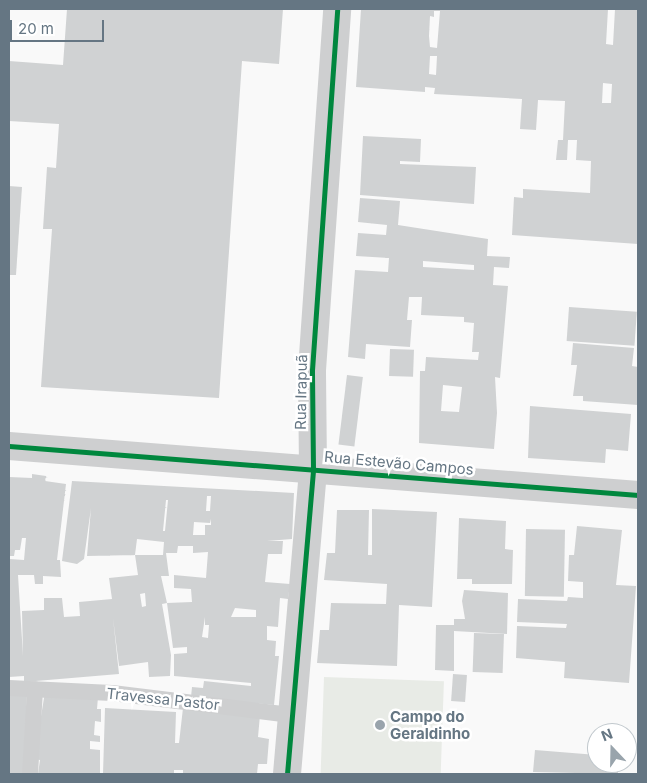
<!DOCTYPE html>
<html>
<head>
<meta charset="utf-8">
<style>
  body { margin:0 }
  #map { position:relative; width:647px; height:783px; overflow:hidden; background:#f9f9f9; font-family:Inter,sans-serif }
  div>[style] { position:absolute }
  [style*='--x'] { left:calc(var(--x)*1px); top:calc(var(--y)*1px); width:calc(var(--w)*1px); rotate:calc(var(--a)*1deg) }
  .green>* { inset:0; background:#e8ebe6; transform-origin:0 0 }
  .building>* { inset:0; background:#d0d2d3; transform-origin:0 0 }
  .service>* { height:16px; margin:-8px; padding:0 8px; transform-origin:8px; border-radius:8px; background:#cecfd0 }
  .minor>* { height:28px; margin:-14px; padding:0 14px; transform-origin:14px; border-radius:14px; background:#cecfd0 }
  .cycleway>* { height:5px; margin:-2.5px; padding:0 2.5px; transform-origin:2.5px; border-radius:2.5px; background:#00873e }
  .dots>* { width:14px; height:14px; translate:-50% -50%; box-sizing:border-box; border:2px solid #fff; border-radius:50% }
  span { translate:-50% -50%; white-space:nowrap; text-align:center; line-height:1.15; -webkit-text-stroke:5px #fff; paint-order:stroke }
  .street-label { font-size:15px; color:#657683 }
  .poi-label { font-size:15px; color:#657683; font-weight:700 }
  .left { translate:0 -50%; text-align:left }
  .frame { position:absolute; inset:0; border:10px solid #657683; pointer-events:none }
  .north { position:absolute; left:587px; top:723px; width:50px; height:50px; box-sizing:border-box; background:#fff; border:1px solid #c1c8cd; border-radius:50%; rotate:339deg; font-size:14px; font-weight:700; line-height:20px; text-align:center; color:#657683 }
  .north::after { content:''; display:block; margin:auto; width:18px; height:22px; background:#99a4ac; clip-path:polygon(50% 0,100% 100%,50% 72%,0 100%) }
  .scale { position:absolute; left:10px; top:20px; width:94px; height:22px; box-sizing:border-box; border:2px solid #657683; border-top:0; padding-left:6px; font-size:15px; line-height:18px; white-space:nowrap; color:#657683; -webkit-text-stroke:4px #fff; paint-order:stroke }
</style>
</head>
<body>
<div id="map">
  <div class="green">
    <div style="left:324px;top:677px;width:120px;height:97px;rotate:2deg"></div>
  </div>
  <div class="building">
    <div style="clip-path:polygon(67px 9px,283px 9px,279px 64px,242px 61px,219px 398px,41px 387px,52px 229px,43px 229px,47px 167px,56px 168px,59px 124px,9px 121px,9px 61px,63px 65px)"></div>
    <div style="clip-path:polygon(evenodd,361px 9px,608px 9px,606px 44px,613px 45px,615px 9px,638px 9px,638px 244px,512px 235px,514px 197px,523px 198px,523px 189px,590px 193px,591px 161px,576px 160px,577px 140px,568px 140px,567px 160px,556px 160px,558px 140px,563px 140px,565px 101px,538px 100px,536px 130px,520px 129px,522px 99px,434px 94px,435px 88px,425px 87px,425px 92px,356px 87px,361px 9px,434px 11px,440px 11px,437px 48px,430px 47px,429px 36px,430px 16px,434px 17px,434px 11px,361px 9px,430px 56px,437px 56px,436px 75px,429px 74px,430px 56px,361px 9px,603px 83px,612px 84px,611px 103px,602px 103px,603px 83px)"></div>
    <div style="clip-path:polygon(363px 136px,421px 139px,420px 162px,400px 161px,400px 164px,476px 167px,474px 204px,360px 195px)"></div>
    <div style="clip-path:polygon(9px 186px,22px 187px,16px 275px,9px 275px)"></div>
    <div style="clip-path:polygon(evenodd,360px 198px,400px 201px,398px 225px,488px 239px,487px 256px,510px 257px,509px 268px,494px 267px,493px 285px,508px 286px,500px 378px,495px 377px,497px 413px,494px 449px,419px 443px,420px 371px,425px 371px,426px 357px,478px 360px,479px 352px,472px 352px,474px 323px,464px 322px,464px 317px,421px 315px,422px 297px,409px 297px,407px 320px,412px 320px,410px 347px,366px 344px,365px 359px,348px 357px,355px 270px,388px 272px,389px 258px,356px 256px,358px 233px,386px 235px,387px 225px,358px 222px,360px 198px,423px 261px,474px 265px,474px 270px,423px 267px,423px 261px,360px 198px,443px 385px,462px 387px,459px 412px,441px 411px,443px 385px)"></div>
    <div style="left:569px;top:307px;width:68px;height:34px;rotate:4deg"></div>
    <div style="clip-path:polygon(573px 343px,634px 348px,632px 366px,638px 367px,638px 405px,583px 401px,583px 396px,573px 396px,577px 365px,571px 365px)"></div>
    <div style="left:390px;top:349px;width:24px;height:27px;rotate:2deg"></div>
    <div style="left:347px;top:375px;width:16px;height:70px;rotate:7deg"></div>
    <div style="clip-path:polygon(530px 406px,631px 414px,628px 451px,606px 449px,605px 463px,528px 458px)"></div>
    <div style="clip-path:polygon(evenodd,32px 474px,46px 476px,45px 481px,66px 484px,57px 560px,60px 560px,61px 577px,43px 576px,43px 584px,35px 584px,34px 575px,18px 575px,23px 656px,22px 611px,44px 610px,44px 598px,62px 598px,64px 617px,80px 616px,79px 602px,112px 599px,109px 578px,138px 575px,135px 555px,87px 556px,91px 508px,84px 559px,77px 564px,62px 561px,72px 481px,294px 493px,292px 539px,267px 541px,283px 541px,282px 554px,268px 554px,265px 582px,290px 584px,288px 599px,280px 598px,278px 627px,267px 626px,267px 640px,276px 641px,275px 656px,279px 656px,274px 705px,191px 697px,192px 687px,203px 688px,204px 681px,251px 686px,251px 683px,174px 676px,174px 654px,187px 653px,187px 647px,173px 648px,167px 603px,162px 604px,171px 655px,170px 676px,149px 677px,148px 662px,119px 666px,113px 618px,119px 674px,24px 682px,24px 676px,9px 677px,9px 559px,24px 560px,26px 538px,22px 538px,20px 550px,15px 550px,14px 556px,9px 556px,9px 477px,32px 478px,32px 474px,207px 496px,211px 496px,210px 511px,206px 511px,207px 496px,32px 474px,166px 500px,168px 500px,165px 531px,163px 531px,166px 500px,32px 474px,211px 519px,211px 525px,205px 525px,205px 535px,193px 535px,194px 522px,210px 523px,211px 519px,32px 474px,137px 539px,164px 542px,163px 555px,135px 555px,137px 539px,32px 474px,178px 546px,193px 546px,193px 553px,208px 552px,206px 578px,174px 575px,174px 588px,191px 589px,192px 602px,167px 603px,161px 576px,169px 576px,166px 553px,177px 553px,178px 546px,32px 474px,145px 593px,146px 606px,142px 607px,140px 594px,145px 593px,32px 474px,235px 608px,256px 610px,256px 617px,231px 617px,235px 608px,32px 474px,205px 617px,205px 625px,209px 625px,208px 638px,202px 637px,205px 617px)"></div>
    <div style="clip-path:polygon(372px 509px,437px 512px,432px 607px,399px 605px,397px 666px,317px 663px,320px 630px,329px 630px,331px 603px,386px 604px,387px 584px,324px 580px,327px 553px,335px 553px,337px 510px,369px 510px,368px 555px,372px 555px)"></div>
    <div style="clip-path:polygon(459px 518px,506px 521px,505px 549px,513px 550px,512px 584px,472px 584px,472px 579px,457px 579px)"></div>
    <div style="clip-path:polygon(577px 526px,622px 530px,616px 585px,636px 586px,629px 683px,564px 678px,565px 662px,516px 658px,517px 626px,566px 628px,567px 624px,517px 622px,518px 599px,567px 601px,568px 597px,583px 598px,583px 582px,568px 581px,569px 555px,574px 555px)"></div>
    <div style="left:526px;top:529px;width:39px;height:67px;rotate:1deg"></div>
    <div style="clip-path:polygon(464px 590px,508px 593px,507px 634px,454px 631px,454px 671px,435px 670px,436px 625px,454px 625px,454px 619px,465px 619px,462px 601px)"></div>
    <div style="left:474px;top:633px;width:30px;height:39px;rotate:2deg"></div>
    <div style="left:453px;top:674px;width:14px;height:27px;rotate:4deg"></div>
    <div style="clip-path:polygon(9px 692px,27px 693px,24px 774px,9px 774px)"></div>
    <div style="clip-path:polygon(45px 692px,98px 697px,97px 709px,101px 709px,101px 722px,95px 721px,94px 735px,100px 736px,100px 742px,90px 741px,90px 749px,100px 750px,100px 774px,38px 774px,40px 760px,34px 759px)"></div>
    <div style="clip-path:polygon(105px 708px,176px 712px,175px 743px,179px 743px,183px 708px,260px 715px,258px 737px,269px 739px,267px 764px,258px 764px,257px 774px,183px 774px,183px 770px,174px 770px,174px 774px,103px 774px)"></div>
    <div style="clip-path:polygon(535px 750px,597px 755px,597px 763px,618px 763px,618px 774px,533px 772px)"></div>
  </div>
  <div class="service">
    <div style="--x:9;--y:688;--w:103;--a:2.8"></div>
    <div style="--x:112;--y:693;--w:180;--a:7"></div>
    <div style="--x:30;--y:774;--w:85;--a:-86.6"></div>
  </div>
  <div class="minor">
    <div style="--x:9;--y:446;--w:631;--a:4.45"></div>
    <div style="--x:287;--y:774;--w:306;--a:-85.1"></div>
    <div style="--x:313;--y:469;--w:99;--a:-90.6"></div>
    <div style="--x:312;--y:370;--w:362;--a:-86"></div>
  </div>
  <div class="cycleway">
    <div style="--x:9;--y:446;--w:631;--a:4.45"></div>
    <div style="--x:287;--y:774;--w:306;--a:-85.1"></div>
    <div style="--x:313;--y:469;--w:99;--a:-90.6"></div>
    <div style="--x:312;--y:370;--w:362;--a:-86"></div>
  </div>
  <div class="dots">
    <div style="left:380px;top:725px;background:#99a4ac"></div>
  </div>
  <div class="street-label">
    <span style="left:301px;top:392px;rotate:-89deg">Rua Irapuã</span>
    <span style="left:399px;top:463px;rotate:5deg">Rua Estevão Campos</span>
    <span style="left:163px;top:699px;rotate:6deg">Travessa Pastor</span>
  </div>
  <div class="poi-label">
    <span class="left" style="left:390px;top:725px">Campo do<br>Geraldinho</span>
  </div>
  <div class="frame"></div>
  <div class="north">N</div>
  <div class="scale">20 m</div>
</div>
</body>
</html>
